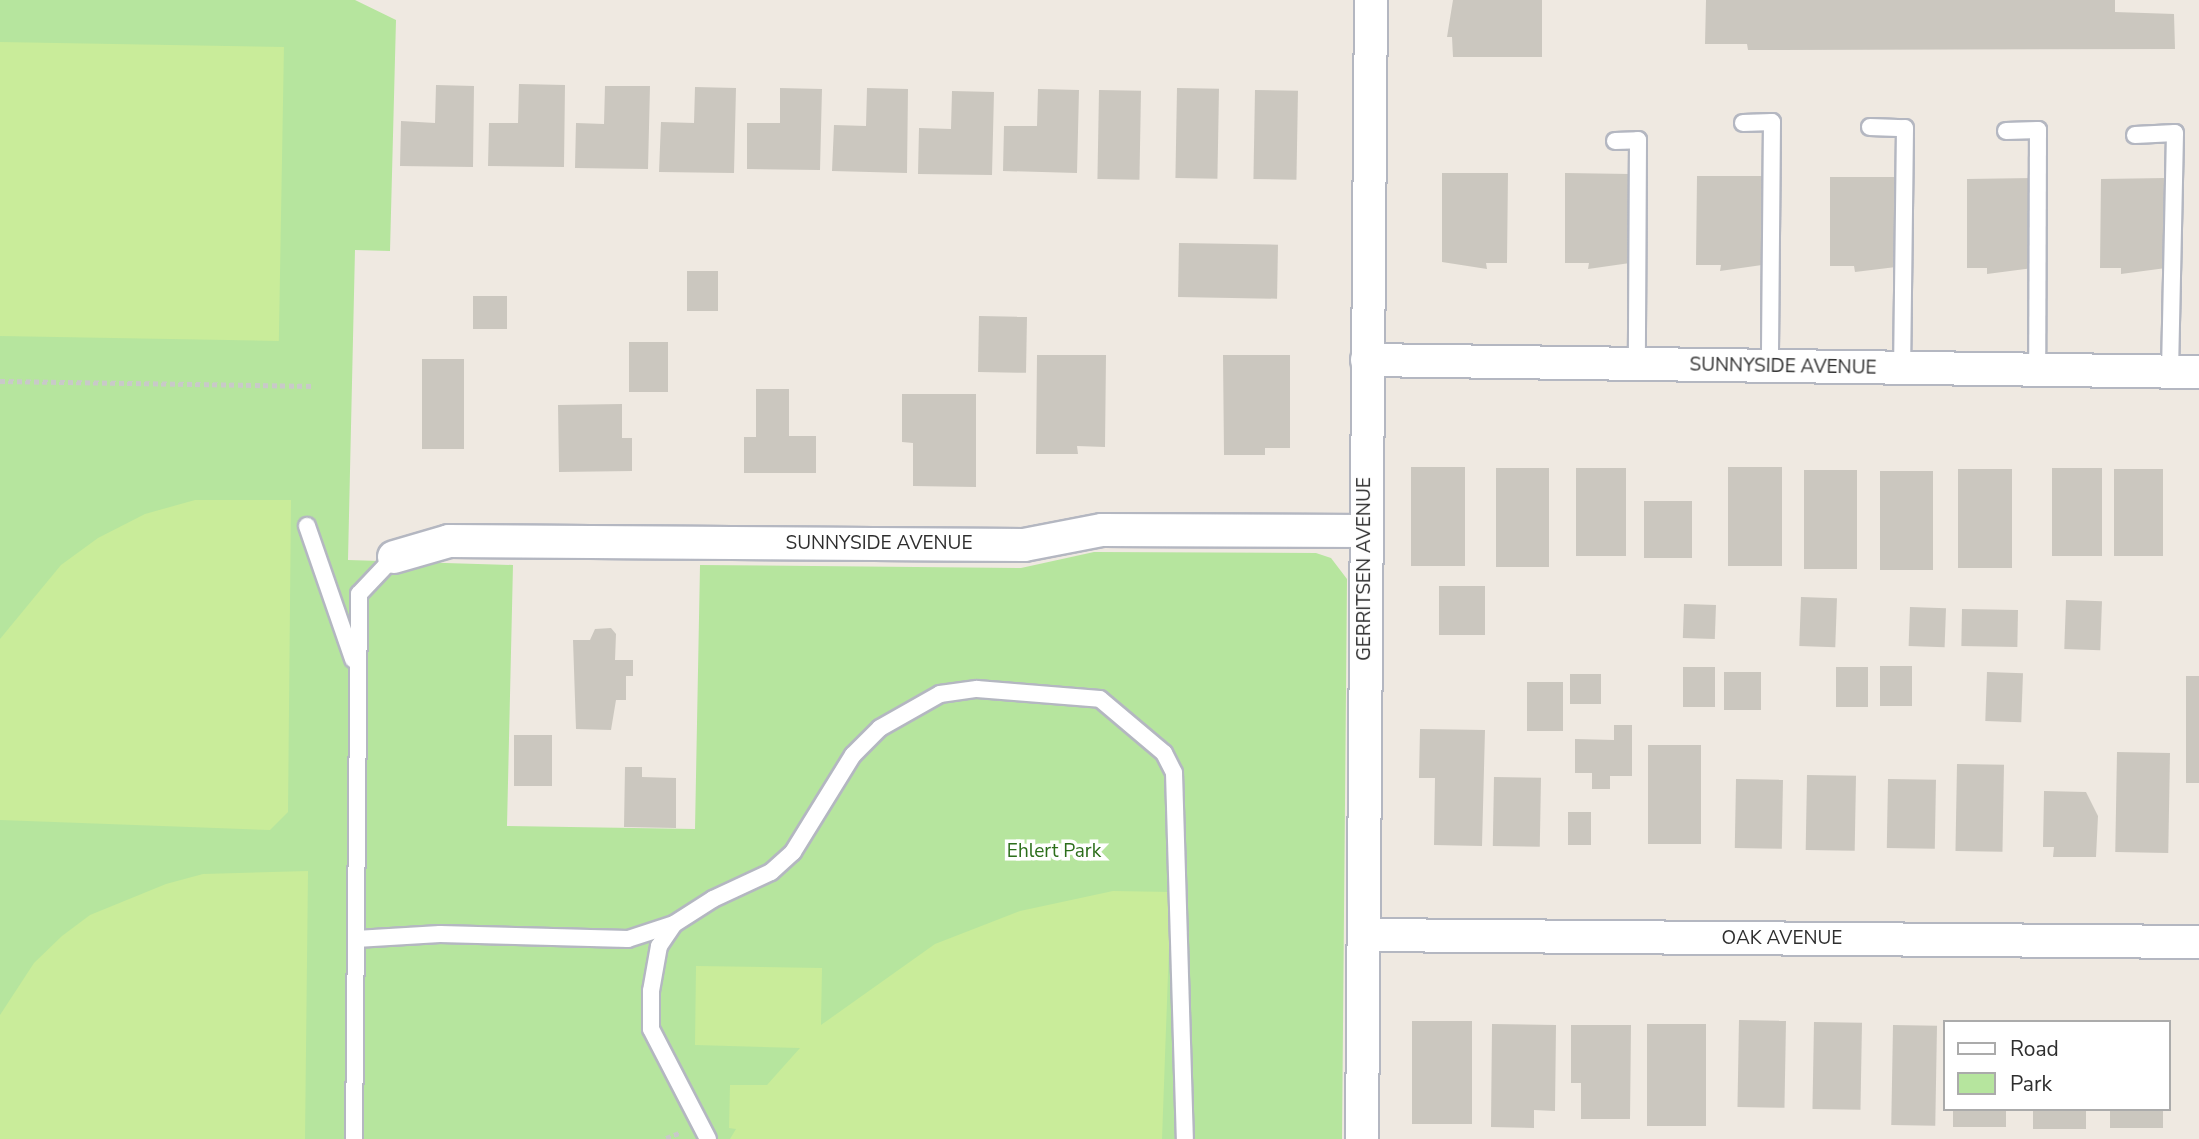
<!DOCTYPE html>
<html>
<head>
<meta charset="utf-8">
<style>
  body { margin:0 }
  #map { position:relative; width:2199px; height:1139px; overflow:hidden; background:#efe9e1; font-family:"Nunito Sans",sans-serif }
  div>[style] { position:absolute }
  [style*='--x'] { left:calc(var(--x)*1px); top:calc(var(--y)*1px); width:calc(var(--w)*1px); rotate:calc(var(--a)*1deg) }
  .green>* { inset:0; background:#b6e59e }
  .pitch>* { inset:0; background:#c9ec9a; transform-origin:0 0 }
  .building>* { inset:0; background:#cbc7bf; transform-origin:0 0 }
  .path>* { height:4.5px; margin-top:-2.25px; transform-origin:0; background:repeating-linear-gradient(90deg,#c9c9c9 0 5px,transparent 0 8.5px) }
  .roads { filter:drop-shadow(2px 0 #b4b7c1) drop-shadow(-2px 0 #b4b7c1) drop-shadow(0 2px #b4b7c1) drop-shadow(0 -2px #b4b7c1) }
  .service>* { height:16px; margin:-8px; padding:0 8px; transform-origin:8px; border-radius:8px; background:#fff }
  .minor>* { height:32px; margin:-16px; padding:0 16px; transform-origin:16px; border-radius:16px; background:#fff }
  span { translate:-50% -50%; white-space:nowrap; text-align:center; line-height:1.15; -webkit-text-stroke:7px #fff; paint-order:stroke }
  .street-label { font-size:19px; color:#2e2e2e }
  .park-label { font-size:19px; color:#2c6e1b }
  .legend { position:absolute; left:1943px; top:1020px; width:228px; height:91px; box-sizing:border-box; background:#fff; border:2px solid #ababab; margin:0; padding:9px 12px; list-style:none; font-size:21px; color:#2e2e2e }
  .legend li { display:flex; align-items:center; gap:14px; height:35px }
  .legend b { width:35px; border:2px solid #ababab }
</style>
</head>
<body>
<div id="map">
  <div class="green">
    <div style="clip-path:polygon(0 0,355px 0,396px 20px,390px 251px,355px 250px,348px 560px,513px 565px,507px 826px,695px 829px,700px 565px,1021px 568px,1094px 552px,1316px 553px,1331px 558px,1347px 579px,1342px 1139px,0 1139px)"></div>
  </div>
  <div class="pitch">
    <div style="left:0;top:42px;width:284px;height:294px;rotate:1deg"></div>
    <div style="clip-path:polygon(195px 500px,291px 500px,288px 812px,270px 830px,0 820px,0 639px,61px 565px,98px 538px,145px 514px)"></div>
    <div style="clip-path:polygon(308px 871px,305px 1139px,0 1139px,0 1015px,34px 963px,62px 936px,90px 915px,166px 884px,203px 874px)"></div>
    <div style="clip-path:polygon(1113px 891px,1171px 892px,1162px 1139px,730px 1139px,736px 1129px,729px 1128px,730px 1085px,767px 1085px,800px 1048px,695px 1045px,696px 966px,822px 968px,821px 1025px,935px 944px,1020px 911px)"></div>
  </div>
  <div class="building">
    <div style="clip-path:polygon(1453px 0,1542px 0,1542px 57px,1453px 57px,1452px 37px,1447px 37px)"></div>
    <div style="clip-path:polygon(1706px 0,2115px 0,2115px 12px,2174px 14px,2175px 49px,1748px 50px,1747px 44px,1705px 44px)"></div>
    <div style="clip-path:polygon(519px 84px,565px 85px,564px 167px,488px 166px,489px 123px,518px 123px)"></div>
    <div style="clip-path:polygon(436px 85px,474px 86px,473px 167px,400px 166px,401px 121px,435px 123px)"></div>
    <div style="clip-path:polygon(605px 86px,650px 86px,648px 169px,575px 168px,576px 123px,604px 124px)"></div>
    <div style="clip-path:polygon(695px 87px,736px 88px,734px 173px,659px 172px,661px 122px,694px 123px)"></div>
    <div style="clip-path:polygon(780px 88px,822px 89px,820px 170px,747px 169px,747px 123px,780px 123px)"></div>
    <div style="clip-path:polygon(867px 88px,908px 89px,907px 173px,832px 171px,834px 125px,866px 126px)"></div>
    <div style="left:1177px;top:88px;width:42px;height:90px;rotate:1deg"></div>
    <div style="clip-path:polygon(1038px 89px,1079px 90px,1077px 173px,1003px 171px,1004px 126px,1037px 126px)"></div>
    <div style="left:1099px;top:90px;width:42px;height:89px;rotate:1deg"></div>
    <div style="left:1255px;top:90px;width:43px;height:89px;rotate:1deg"></div>
    <div style="clip-path:polygon(952px 91px,994px 92px,992px 175px,918px 174px,919px 128px,951px 129px)"></div>
    <div style="clip-path:polygon(1442px 173px,1508px 173px,1507px 263px,1486px 263px,1487px 269px,1442px 262px)"></div>
    <div style="clip-path:polygon(1565px 173px,1630px 174px,1630px 263px,1588px 269px,1589px 263px,1565px 263px)"></div>
    <div style="clip-path:polygon(1697px 176px,1762px 176px,1762px 265px,1720px 271px,1721px 265px,1696px 265px)"></div>
    <div style="clip-path:polygon(1830px 177px,1896px 177px,1896px 267px,1855px 272px,1854px 266px,1830px 266px)"></div>
    <div style="clip-path:polygon(2033px 178px,2033px 268px,1987px 274px,1987px 268px,1967px 268px,1967px 179px)"></div>
    <div style="clip-path:polygon(2166px 178px,2166px 268px,2121px 274px,2121px 268px,2100px 268px,2101px 179px)"></div>
    <div style="left:1179px;top:243px;width:99px;height:54px;rotate:1deg"></div>
    <div style="left:687px;top:271px;width:31px;height:40px"></div>
    <div style="left:473px;top:296px;width:34px;height:33px"></div>
    <div style="left:979px;top:316px;width:48px;height:56px;rotate:1deg"></div>
    <div style="left:629px;top:342px;width:39px;height:50px"></div>
    <div style="clip-path:polygon(1037px 355px,1106px 355px,1105px 447px,1077px 446px,1078px 454px,1036px 454px)"></div>
    <div style="clip-path:polygon(1223px 355px,1290px 355px,1290px 448px,1265px 448px,1265px 455px,1224px 455px)"></div>
    <div style="left:422px;top:359px;width:42px;height:90px"></div>
    <div style="clip-path:polygon(756px 389px,789px 389px,789px 436px,816px 436px,816px 473px,744px 473px,744px 437px,756px 437px)"></div>
    <div style="clip-path:polygon(902px 394px,976px 394px,976px 487px,913px 486px,913px 443px,902px 442px)"></div>
    <div style="clip-path:polygon(622px 404px,622px 438px,632px 438px,632px 471px,559px 472px,558px 405px)"></div>
    <div style="left:1411px;top:467px;width:54px;height:99px"></div>
    <div style="left:1728px;top:467px;width:54px;height:99px"></div>
    <div style="left:1496px;top:468px;width:53px;height:99px"></div>
    <div style="left:1576px;top:468px;width:50px;height:88px"></div>
    <div style="left:2052px;top:468px;width:50px;height:88px"></div>
    <div style="left:1958px;top:469px;width:54px;height:99px"></div>
    <div style="left:2114px;top:469px;width:49px;height:87px"></div>
    <div style="left:1804px;top:470px;width:53px;height:99px"></div>
    <div style="left:1880px;top:471px;width:53px;height:99px"></div>
    <div style="left:1644px;top:501px;width:48px;height:57px"></div>
    <div style="left:1439px;top:586px;width:46px;height:49px"></div>
    <div style="left:1801px;top:597px;width:36px;height:49px;rotate:2deg"></div>
    <div style="left:2066px;top:600px;width:36px;height:49px;rotate:2deg"></div>
    <div style="left:1684px;top:604px;width:32px;height:34px;rotate:2deg"></div>
    <div style="left:1910px;top:607px;width:36px;height:39px;rotate:2deg"></div>
    <div style="left:1962px;top:609px;width:56px;height:37px;rotate:1deg"></div>
    <div style="clip-path:polygon(611px 628px,616px 634px,615px 660px,633px 660px,633px 676px,626px 676px,626px 700px,616px 700px,611px 730px,576px 729px,573px 640px,590px 640px,595px 629px)"></div>
    <div style="left:1880px;top:666px;width:32px;height:40px"></div>
    <div style="left:1683px;top:667px;width:32px;height:40px"></div>
    <div style="left:1836px;top:667px;width:32px;height:40px"></div>
    <div style="left:1724px;top:672px;width:37px;height:38px"></div>
    <div style="left:1987px;top:672px;width:36px;height:49px;rotate:2deg"></div>
    <div style="left:1570px;top:674px;width:31px;height:30px"></div>
    <div style="left:2186px;top:676px;width:13px;height:107px"></div>
    <div style="left:1527px;top:682px;width:36px;height:49px"></div>
    <div style="clip-path:polygon(1614px 725px,1632px 725px,1632px 776px,1610px 776px,1610px 789px,1592px 789px,1592px 773px,1575px 773px,1575px 739px,1614px 740px)"></div>
    <div style="clip-path:polygon(1420px 729px,1485px 730px,1482px 846px,1434px 845px,1435px 778px,1419px 778px)"></div>
    <div style="left:514px;top:735px;width:38px;height:51px"></div>
    <div style="left:1648px;top:745px;width:53px;height:99px"></div>
    <div style="left:2117px;top:752px;width:53px;height:100px;rotate:1deg"></div>
    <div style="left:1957px;top:764px;width:47px;height:87px;rotate:1deg"></div>
    <div style="clip-path:polygon(625px 767px,642px 767px,642px 777px,676px 778px,676px 828px,624px 827px)"></div>
    <div style="left:1807px;top:775px;width:49px;height:75px;rotate:1deg"></div>
    <div style="left:1494px;top:777px;width:47px;height:69px;rotate:1deg"></div>
    <div style="left:1736px;top:779px;width:47px;height:69px;rotate:1deg"></div>
    <div style="left:1888px;top:779px;width:48px;height:69px;rotate:1deg"></div>
    <div style="clip-path:polygon(2044px 791px,2086px 792px,2098px 816px,2096px 857px,2053px 857px,2054px 847px,2043px 847px)"></div>
    <div style="left:1568px;top:812px;width:23px;height:33px"></div>
    <div style="left:1739px;top:1020px;width:47px;height:87px;rotate:1deg"></div>
    <div style="left:1412px;top:1021px;width:60px;height:103px"></div>
    <div style="left:1814px;top:1022px;width:48px;height:87px;rotate:1deg"></div>
    <div style="clip-path:polygon(1492px 1024px,1556px 1025px,1555px 1111px,1534px 1110px,1534px 1128px,1491px 1127px)"></div>
    <div style="left:1647px;top:1024px;width:59px;height:102px"></div>
    <div style="clip-path:polygon(1571px 1025px,1631px 1025px,1630px 1119px,1581px 1119px,1581px 1083px,1571px 1083px)"></div>
    <div style="left:1893px;top:1025px;width:44px;height:100px;rotate:1deg"></div>
    <div style="left:1953px;top:1109px;width:53px;height:18px"></div>
    <div style="left:2033px;top:1109px;width:53px;height:20px"></div>
    <div style="left:2110px;top:1109px;width:53px;height:19px"></div>
  </div>
  <div class="path">
    <div style="--x:0;--y:381;--w:314;--a:0.9"></div>
    <div style="--x:666;--y:1138;--w:14;--a:-21"></div>
  </div>
  <div class="roads">
    <div class="service">
      <div style="--x:1743;--y:123;--w:29;--a:-2"></div>
      <div style="--x:1772;--y:122;--w:244;--a:90.5"></div>
      <div style="--x:1870;--y:127;--w:35;--a:2"></div>
      <div style="--x:1905;--y:128;--w:240;--a:90.7"></div>
      <div style="--x:2006;--y:131;--w:32;--a:-2"></div>
      <div style="--x:2038;--y:130;--w:240;--a:90.2"></div>
      <div style="--x:2135;--y:135;--w:40;--a:-2.9"></div>
      <div style="--x:2175;--y:133;--w:239;--a:91.2"></div>
      <div style="--x:1615;--y:141;--w:23;--a:-2"></div>
      <div style="--x:1638;--y:140;--w:225;--a:90.3"></div>
      <div style="--x:307;--y:526;--w:141;--a:70.9"></div>
      <div style="--x:674;--y:924;--w:27;--a:124"></div>
      <div style="--x:659;--y:946;--w:46;--a:100.1"></div>
      <div style="--x:651;--y:991;--w:38;--a:90"></div>
      <div style="--x:651;--y:1029;--w:124;--a:62.6"></div>
      <div style="--x:356;--y:939;--w:84;--a:-3.4"></div>
      <div style="--x:440;--y:934;--w:188;--a:1.5"></div>
      <div style="--x:628;--y:939;--w:48;--a:-18.1"></div>
      <div style="--x:674;--y:924;--w:46;--a:-32.7"></div>
      <div style="--x:713;--y:899;--w:64;--a:-25"></div>
      <div style="--x:771;--y:872;--w:30;--a:-42"></div>
      <div style="--x:793;--y:852;--w:114;--a:-58.3"></div>
      <div style="--x:853;--y:755;--w:38;--a:-45"></div>
      <div style="--x:880;--y:728;--w:69;--a:-29.5"></div>
      <div style="--x:940;--y:694;--w:37;--a:-8"></div>
      <div style="--x:977;--y:689;--w:123;--a:4.6"></div>
      <div style="--x:1100;--y:699;--w:84;--a:40.2"></div>
      <div style="--x:1164;--y:753;--w:22;--a:63"></div>
      <div style="--x:1174;--y:773;--w:366;--a:88.3"></div>
      <div style="--x:354;--y:1139;--w:545;--a:-89.47"></div>
      <div style="--x:359;--y:594;--w:51;--a:-46.6"></div>
    </div>
    <div class="minor">
      <div style="--x:1367;--y:360;--w:832;--a:0.83"></div>
      <div style="--x:394;--y:557;--w:57;--a:-16.2"></div>
      <div style="--x:449;--y:541;--w:575;--a:0.4"></div>
      <div style="--x:1024;--y:545;--w:79;--a:-10.9"></div>
      <div style="--x:1102;--y:530;--w:263;--a:0.2"></div>
      <div style="--x:1365;--y:935;--w:834;--a:0.48"></div>
      <div style="--x:1362;--y:1139;--w:1139;--a:-89.55"></div>
    </div>
  </div>
  <div class="street-label">
    <span style="left:1783px;top:367px;rotate:1deg">SUNNYSIDE AVENUE</span>
    <span style="left:879px;top:544px">SUNNYSIDE AVENUE</span>
    <span style="left:1365px;top:569px;rotate:-90deg">GERRITSEN AVENUE</span>
    <span style="left:1782px;top:939px">OAK AVENUE</span>
  </div>
  <div class="park-label">
    <span style="left:1054px;top:852px">Ehlert Park</span>
  </div>
  <ul class="legend">
  <li><b style="height:9px;background:#fff"></b>Road</li>
  <li><b style="height:19px;background:#b6e59e"></b>Park</li>
  </ul>
</div>
</body>
</html>
